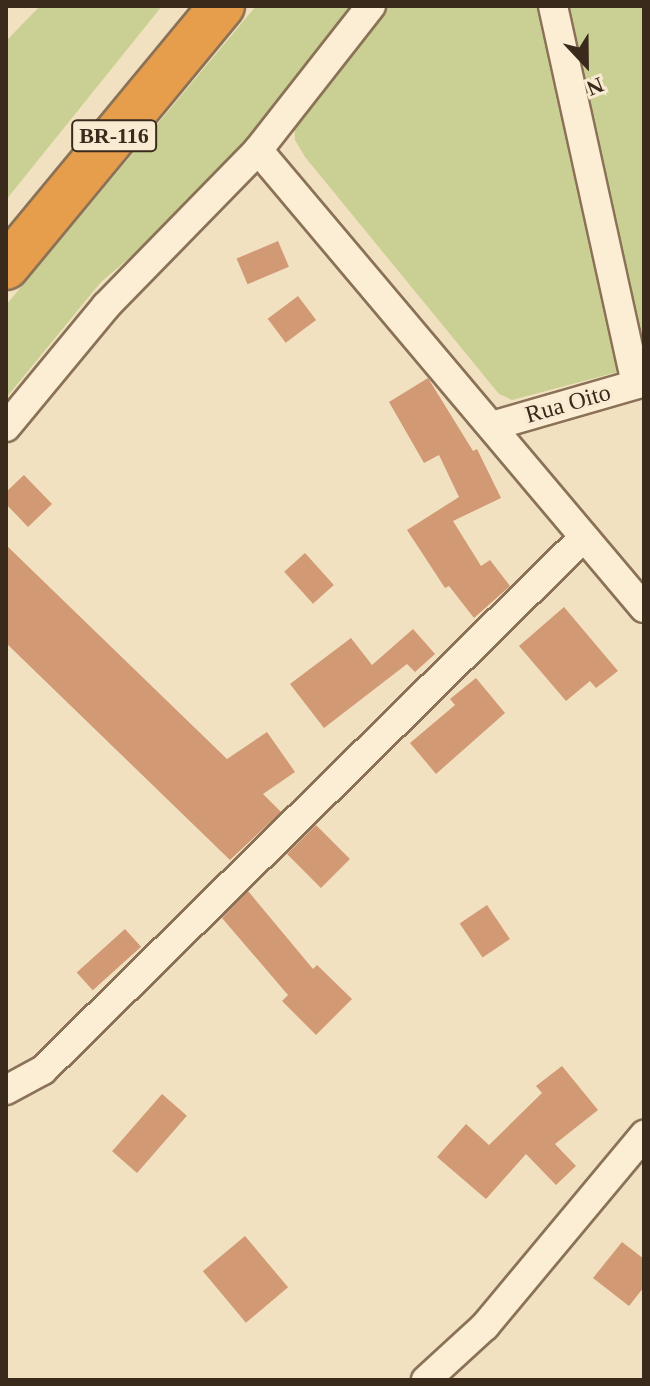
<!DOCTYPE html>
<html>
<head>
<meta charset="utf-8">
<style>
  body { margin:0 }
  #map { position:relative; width:650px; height:1386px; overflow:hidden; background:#f1e1c1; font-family:"Times New Roman",serif }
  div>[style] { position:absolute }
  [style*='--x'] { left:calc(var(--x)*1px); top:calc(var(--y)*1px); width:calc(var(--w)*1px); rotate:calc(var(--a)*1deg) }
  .green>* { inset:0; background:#cad094 }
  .building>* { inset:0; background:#d19974; transform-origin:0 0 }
  .roads { filter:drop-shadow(2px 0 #8b7257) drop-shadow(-2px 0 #8b7257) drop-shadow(0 2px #8b7257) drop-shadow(0 -2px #8b7257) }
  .street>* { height:28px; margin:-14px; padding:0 14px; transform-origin:14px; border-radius:14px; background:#fbeed5 }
  .highway>* { height:44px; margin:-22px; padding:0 22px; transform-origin:22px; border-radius:22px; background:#e69e4c }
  span { translate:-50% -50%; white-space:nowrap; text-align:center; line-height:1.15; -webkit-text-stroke:7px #f8ebd1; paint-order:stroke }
  .shield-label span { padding:2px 6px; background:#f8ebd1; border:2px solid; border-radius:6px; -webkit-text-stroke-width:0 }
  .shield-label { font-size:22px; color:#3a2a1c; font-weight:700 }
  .street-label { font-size:24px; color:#3a2a1c }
  .frame { position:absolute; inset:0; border:8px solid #3a2a1c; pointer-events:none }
  .north { position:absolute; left:546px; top:24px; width:80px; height:80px; -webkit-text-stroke:6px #f8ebd1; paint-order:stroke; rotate:158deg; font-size:22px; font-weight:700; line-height:32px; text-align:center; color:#3a2a1c }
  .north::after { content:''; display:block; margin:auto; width:28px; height:36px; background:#3a2a1c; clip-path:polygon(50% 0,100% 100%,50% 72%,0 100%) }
</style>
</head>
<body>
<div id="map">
  <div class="green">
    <div style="clip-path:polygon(40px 6px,162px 6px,6px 200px,6px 41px)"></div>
    <div style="clip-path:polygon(256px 6px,352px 6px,224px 169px,166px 227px,101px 282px,6px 398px,6px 305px)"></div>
    <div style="clip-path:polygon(379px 6px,644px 6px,644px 365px,512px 400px,499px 394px,305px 157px,295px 140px,294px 116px)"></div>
  </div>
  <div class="building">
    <div style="left:278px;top:241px;width:28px;height:45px;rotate:67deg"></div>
    <div style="left:298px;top:296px;width:30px;height:38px;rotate:53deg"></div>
    <div style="clip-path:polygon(428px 378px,473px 451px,477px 449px,501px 498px,453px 521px,481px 566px,490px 560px,510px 586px,474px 618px,449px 586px,445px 588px,407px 530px,459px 497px,439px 455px,424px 463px,389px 402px)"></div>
    <div style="clip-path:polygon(24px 475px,52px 504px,28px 527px,6px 504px,6px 492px)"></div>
    <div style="clip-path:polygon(6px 545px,227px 759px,267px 732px,295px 772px,263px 794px,281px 812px,230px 860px,6px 643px)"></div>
    <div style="left:305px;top:553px;width:43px;height:28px;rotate:48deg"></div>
    <div style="clip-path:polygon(564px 607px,618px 671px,596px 688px,590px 681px,566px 701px,519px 646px)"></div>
    <div style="clip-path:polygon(413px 629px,435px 654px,415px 672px,407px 664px,324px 728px,290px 684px,351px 638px,372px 665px)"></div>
    <div style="clip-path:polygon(476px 678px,505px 713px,436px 774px,410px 743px,455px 705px,450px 699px)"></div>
    <div style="left:316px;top:825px;width:48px;height:41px;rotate:45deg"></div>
    <div style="clip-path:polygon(248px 891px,313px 969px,317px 965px,352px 999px,316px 1035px,282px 1001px,288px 995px,222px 918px)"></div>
    <div style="left:487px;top:905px;width:41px;height:33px;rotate:56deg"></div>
    <div style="left:125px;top:929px;width:24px;height:65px;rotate:48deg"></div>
    <div style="clip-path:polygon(562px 1066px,598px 1110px,555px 1144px,576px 1166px,556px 1185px,526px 1154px,486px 1199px,437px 1157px,466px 1124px,489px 1145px,542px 1093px,536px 1086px)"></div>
    <div style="left:162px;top:1094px;width:33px;height:76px;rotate:41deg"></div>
    <div style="left:245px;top:1236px;width:67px;height:55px;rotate:50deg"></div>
    <div style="clip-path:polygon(622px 1242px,644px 1259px,644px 1287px,629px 1306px,593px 1278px)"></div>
  </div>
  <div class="roads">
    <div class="street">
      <div style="--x:553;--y:6;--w:387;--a:77.6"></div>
      <div style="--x:258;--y:150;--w:599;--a:49.88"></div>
      <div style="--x:492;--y:426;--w:158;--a:-16.1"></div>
      <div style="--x:6;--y:427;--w:157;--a:-50.4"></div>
      <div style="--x:106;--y:306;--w:218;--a:-45.7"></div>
      <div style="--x:258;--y:150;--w:183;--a:-51.9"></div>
      <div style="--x:6;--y:1090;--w:42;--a:-28.4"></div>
      <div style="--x:43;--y:1070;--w:759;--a:-44.57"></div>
      <div style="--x:426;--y:1380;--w:80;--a:-42.5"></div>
      <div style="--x:485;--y:1326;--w:249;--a:-50.2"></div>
    </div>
    <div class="highway">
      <div style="--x:6;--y:267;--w:339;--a:-50.4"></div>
    </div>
  </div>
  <div class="shield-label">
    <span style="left:114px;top:136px">BR-116</span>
  </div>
  <div class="street-label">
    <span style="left:568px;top:404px;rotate:-16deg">Rua Oito</span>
  </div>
  <div class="frame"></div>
  <div class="north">N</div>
</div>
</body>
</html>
